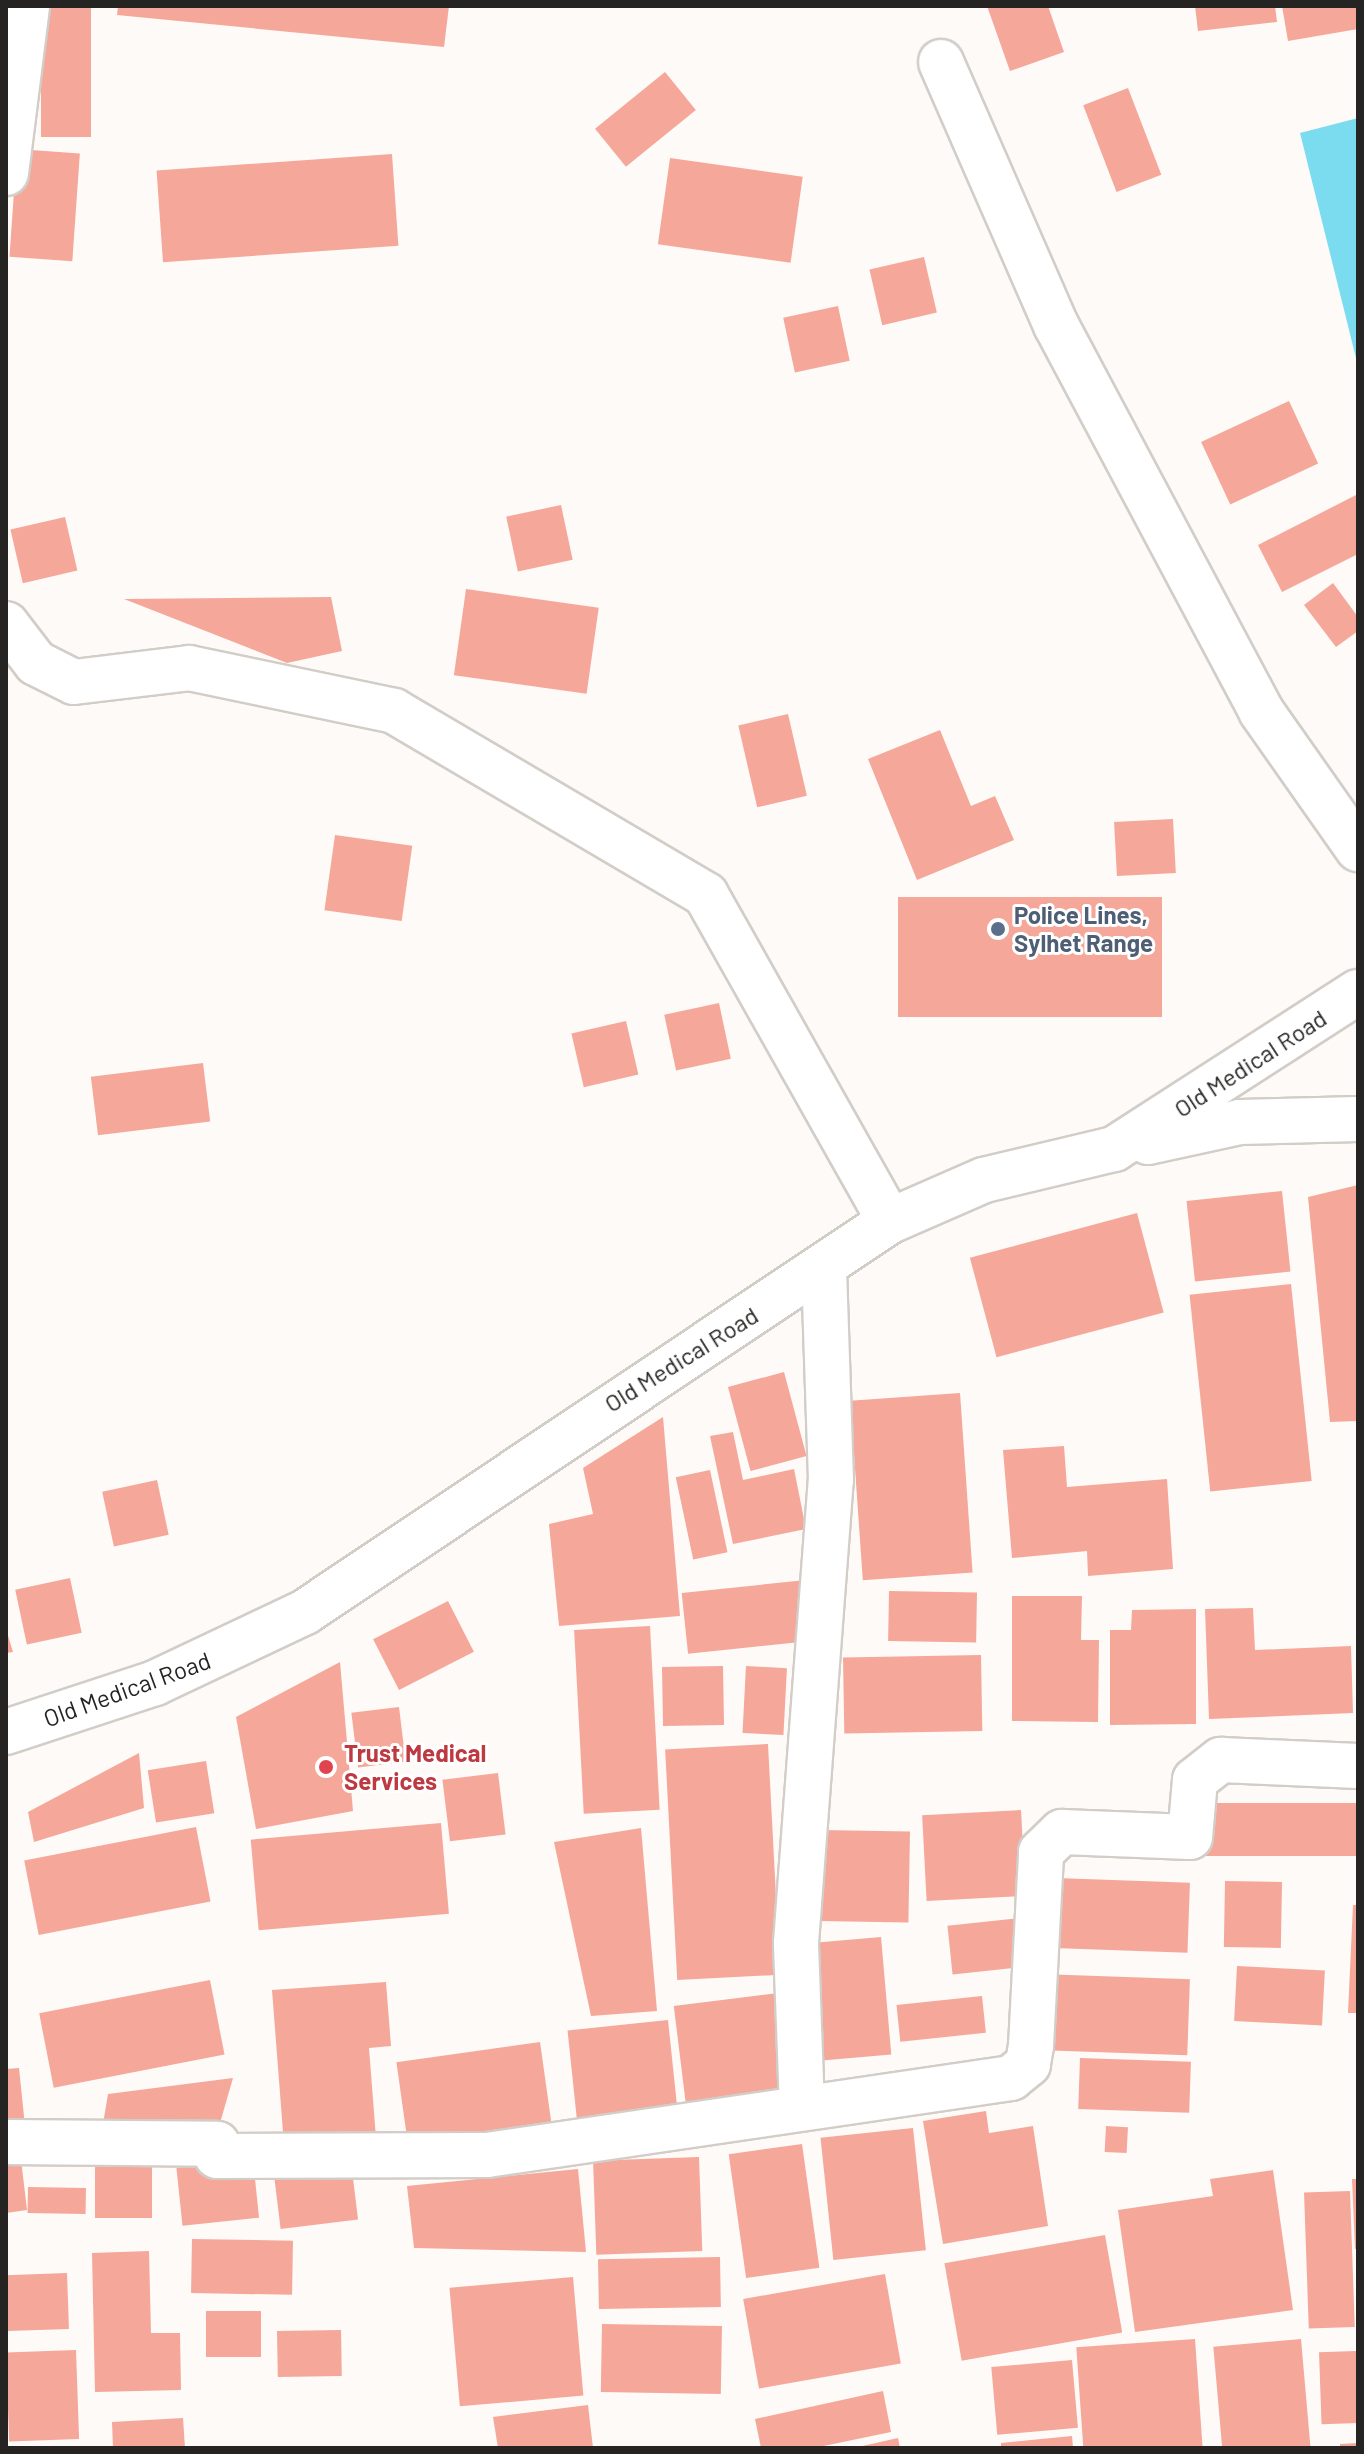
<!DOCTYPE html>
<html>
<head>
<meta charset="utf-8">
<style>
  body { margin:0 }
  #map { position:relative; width:1364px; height:2454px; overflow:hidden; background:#fefaf7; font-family:Barlow,sans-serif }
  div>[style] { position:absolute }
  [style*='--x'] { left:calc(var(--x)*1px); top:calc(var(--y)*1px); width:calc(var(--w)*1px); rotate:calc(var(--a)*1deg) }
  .water>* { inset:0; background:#7bdcf0 }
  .building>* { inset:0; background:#f5a79a; transform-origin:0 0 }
  .roads { filter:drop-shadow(2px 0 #d3cdc8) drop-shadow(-2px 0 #d3cdc8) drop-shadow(0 2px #d3cdc8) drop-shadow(0 -2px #d3cdc8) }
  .minor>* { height:44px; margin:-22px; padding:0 22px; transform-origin:22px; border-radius:22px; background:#fff }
  .tertiary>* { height:44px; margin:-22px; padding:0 22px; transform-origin:22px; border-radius:22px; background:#fff }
  .dots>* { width:22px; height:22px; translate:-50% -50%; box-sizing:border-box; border:4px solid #fff; border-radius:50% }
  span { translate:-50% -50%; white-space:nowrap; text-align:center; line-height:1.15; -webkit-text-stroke:6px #fff; paint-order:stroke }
  .service-label { font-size:24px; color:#4e5e75; font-weight:700 }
  .left { translate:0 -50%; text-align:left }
  .street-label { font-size:24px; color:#262422 }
  .health-label { font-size:24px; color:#be3a42; font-weight:700 }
  .frame { position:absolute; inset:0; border:8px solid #262422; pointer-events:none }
</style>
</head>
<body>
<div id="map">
  <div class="water">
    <div style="clip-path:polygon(1358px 118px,1358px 366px,1300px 133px)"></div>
  </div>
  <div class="building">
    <div style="left:41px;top:6px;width:50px;height:131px"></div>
    <div style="clip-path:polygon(118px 6px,449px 6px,444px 47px,117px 15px)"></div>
    <div style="clip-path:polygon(987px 6px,1048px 6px,1064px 52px,1010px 71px)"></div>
    <div style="clip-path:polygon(1195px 6px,1275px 6px,1277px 22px,1198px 31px)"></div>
    <div style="clip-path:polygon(1282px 6px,1358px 6px,1358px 29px,1288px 41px)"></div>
    <div style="left:665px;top:72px;width:49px;height:90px;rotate:51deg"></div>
    <div style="left:1128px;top:88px;width:93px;height:48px;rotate:69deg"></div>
    <div style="left:17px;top:149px;width:63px;height:108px;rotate:4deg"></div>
    <div style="left:392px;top:154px;width:92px;height:236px;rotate:86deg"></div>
    <div style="left:670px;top:158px;width:134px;height:87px;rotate:8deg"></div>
    <div style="left:924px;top:257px;width:57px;height:56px;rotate:77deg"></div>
    <div style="left:838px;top:306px;width:56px;height:56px;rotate:78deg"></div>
    <div style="left:1289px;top:401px;width:69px;height:97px;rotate:65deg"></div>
    <div style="clip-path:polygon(1358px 494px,1358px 554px,1282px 592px,1258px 545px)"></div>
    <div style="left:561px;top:505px;width:56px;height:56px;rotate:78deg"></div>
    <div style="left:65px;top:517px;width:55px;height:56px;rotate:77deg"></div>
    <div style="clip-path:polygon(1333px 583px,1358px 617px,1358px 631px,1336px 647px,1304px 605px)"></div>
    <div style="left:466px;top:589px;width:134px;height:87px;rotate:8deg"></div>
    <div style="clip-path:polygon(331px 597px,342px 651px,287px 663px,124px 599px)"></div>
    <div style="left:788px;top:714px;width:84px;height:51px;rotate:77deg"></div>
    <div style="clip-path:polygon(940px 730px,971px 806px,995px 796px,1014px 840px,917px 880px,868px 759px)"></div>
    <div style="left:1173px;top:819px;width:54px;height:59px;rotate:87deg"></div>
    <div style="left:335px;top:835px;width:78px;height:76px;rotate:8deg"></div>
    <div style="left:1162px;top:897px;width:120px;height:264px;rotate:90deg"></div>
    <div style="left:719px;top:1003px;width:57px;height:56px;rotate:78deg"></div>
    <div style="left:626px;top:1021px;width:55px;height:56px;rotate:77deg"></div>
    <div style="left:203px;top:1063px;width:59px;height:113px;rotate:83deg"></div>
    <div style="clip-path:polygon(1358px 1185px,1358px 1421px,1330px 1422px,1308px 1197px)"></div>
    <div style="left:1282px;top:1191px;width:81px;height:96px;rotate:84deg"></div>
    <div style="left:1137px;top:1213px;width:103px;height:173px;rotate:75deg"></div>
    <div style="left:1291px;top:1284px;width:198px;height:102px;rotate:84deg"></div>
    <div style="left:784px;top:1372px;width:87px;height:58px;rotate:75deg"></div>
    <div style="left:960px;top:1393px;width:180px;height:110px;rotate:86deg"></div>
    <div style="clip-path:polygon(663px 1417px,680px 1616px,559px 1626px,549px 1524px,593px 1514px,583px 1468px)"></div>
    <div style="clip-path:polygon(733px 1432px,743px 1480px,794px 1469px,806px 1529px,733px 1544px,710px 1436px)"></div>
    <div style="clip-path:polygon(1064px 1446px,1067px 1487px,1167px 1479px,1173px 1569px,1088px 1576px,1087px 1551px,1012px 1558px,1003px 1450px)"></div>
    <div style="left:710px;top:1470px;width:84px;height:35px;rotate:78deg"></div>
    <div style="left:157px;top:1480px;width:56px;height:56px;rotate:78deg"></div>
    <div style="left:70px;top:1578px;width:56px;height:56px;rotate:78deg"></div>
    <div style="left:806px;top:1580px;width:61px;height:125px;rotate:84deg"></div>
    <div style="left:889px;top:1591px;width:88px;height:50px;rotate:1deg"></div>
    <div style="clip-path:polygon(1012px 1596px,1082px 1596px,1081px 1640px,1099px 1640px,1098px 1722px,1012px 1721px)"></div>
    <div style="left:448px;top:1601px;width:57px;height:84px;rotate:63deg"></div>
    <div style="clip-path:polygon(1253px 1608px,1255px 1650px,1351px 1646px,1353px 1713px,1209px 1719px,1205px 1609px)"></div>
    <div style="clip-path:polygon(1196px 1609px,1196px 1724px,1110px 1725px,1110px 1630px,1131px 1630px,1132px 1610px)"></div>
    <div style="left:650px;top:1626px;width:184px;height:76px;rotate:87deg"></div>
    <div style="clip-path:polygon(6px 1629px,13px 1652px,6px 1653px)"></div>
    <div style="left:981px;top:1655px;width:76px;height:138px;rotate:89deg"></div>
    <div style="clip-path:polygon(340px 1662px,353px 1811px,256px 1829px,236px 1717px)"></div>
    <div style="left:723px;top:1666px;width:59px;height:61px;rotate:89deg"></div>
    <div style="left:746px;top:1666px;width:41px;height:67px;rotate:3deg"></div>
    <div style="left:399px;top:1707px;width:55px;height:48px;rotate:83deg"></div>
    <div style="left:768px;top:1744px;width:231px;height:103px;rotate:87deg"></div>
    <div style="clip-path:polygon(139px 1753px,144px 1808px,34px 1842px,28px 1812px)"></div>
    <div style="left:206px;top:1761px;width:53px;height:59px;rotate:81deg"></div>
    <div style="left:498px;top:1773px;width:62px;height:56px;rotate:83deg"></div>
    <div style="left:1358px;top:1803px;width:53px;height:152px;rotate:90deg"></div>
    <div style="left:1021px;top:1810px;width:86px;height:99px;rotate:87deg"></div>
    <div style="left:441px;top:1823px;width:91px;height:191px;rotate:85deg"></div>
    <div style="left:196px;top:1827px;width:76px;height:175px;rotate:79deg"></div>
    <div style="clip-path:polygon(641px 1828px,657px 2011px,591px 2016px,554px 1842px)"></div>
    <div style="left:820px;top:1830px;width:90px;height:91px;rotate:1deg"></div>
    <div style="left:1056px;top:1878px;width:134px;height:70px;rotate:2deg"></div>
    <div style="left:1225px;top:1881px;width:57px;height:66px;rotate:1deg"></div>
    <div style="clip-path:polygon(1353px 1905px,1358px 1905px,1358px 2013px,1348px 2013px)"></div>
    <div style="left:1030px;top:1917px;width:49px;height:83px;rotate:84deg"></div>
    <div style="left:881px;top:1937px;width:118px;height:81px;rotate:85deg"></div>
    <div style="left:1237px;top:1966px;width:88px;height:55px;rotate:3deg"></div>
    <div style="left:1040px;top:1974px;width:150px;height:76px;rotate:2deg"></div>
    <div style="left:210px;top:1980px;width:76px;height:174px;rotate:79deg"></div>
    <div style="clip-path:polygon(386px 1982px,391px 2046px,369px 2048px,376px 2138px,284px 2145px,272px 1990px)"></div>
    <div style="left:779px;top:1993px;width:108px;height:106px;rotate:83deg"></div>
    <div style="left:982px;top:1996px;width:37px;height:86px;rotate:84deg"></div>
    <div style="left:668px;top:2020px;width:97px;height:101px;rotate:84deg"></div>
    <div style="left:540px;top:2042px;width:86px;height:145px;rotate:82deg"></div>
    <div style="left:1080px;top:2058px;width:111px;height:51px;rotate:2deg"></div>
    <div style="clip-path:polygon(19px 2068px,25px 2126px,6px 2128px,6px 2069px)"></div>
    <div style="clip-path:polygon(233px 2078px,218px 2130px,103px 2124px,108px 2094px)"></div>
    <div style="clip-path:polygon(986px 2111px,989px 2133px,1033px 2126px,1048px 2226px,943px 2244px,923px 2121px)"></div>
    <div style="left:1106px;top:2126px;width:22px;height:26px;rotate:3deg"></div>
    <div style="left:913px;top:2128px;width:123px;height:93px;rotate:84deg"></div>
    <div style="left:802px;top:2144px;width:125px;height:74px;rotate:82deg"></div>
    <div style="clip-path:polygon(20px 2151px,27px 2210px,6px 2213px,6px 2153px)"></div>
    <div style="left:699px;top:2157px;width:94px;height:106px;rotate:88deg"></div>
    <div style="left:95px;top:2160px;width:57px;height:58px"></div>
    <div style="left:253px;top:2160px;width:58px;height:77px;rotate:84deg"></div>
    <div style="left:351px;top:2162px;width:58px;height:78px;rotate:83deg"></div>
    <div style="clip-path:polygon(578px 2169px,586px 2252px,414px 2248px,407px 2186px)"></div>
    <div style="clip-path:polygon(1273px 2170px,1293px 2310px,1135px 2332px,1118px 2210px,1213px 2196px,1210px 2179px)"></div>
    <div style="clip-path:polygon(1352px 2179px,1358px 2179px,1358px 2248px,1355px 2249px)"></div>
    <div style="left:28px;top:2187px;width:58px;height:26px;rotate:1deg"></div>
    <div style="left:1350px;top:2191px;width:136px;height:46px;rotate:88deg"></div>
    <div style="left:1105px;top:2235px;width:99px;height:163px;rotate:80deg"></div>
    <div style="left:192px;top:2239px;width:101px;height:54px;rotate:1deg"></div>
    <div style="clip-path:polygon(149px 2251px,151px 2333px,180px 2333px,181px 2390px,95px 2392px,92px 2253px)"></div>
    <div style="left:720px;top:2257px;width:50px;height:122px;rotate:89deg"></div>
    <div style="left:67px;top:2273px;width:56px;height:61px;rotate:88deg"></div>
    <div style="left:885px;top:2274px;width:91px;height:144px;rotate:80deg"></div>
    <div style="left:573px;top:2277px;width:119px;height:124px;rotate:85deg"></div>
    <div style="left:206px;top:2311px;width:55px;height:46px"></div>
    <div style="left:602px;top:2324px;width:120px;height:68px;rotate:1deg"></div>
    <div style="left:341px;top:2330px;width:46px;height:64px;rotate:89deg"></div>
    <div style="left:1195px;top:2339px;width:109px;height:119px;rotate:86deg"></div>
    <div style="left:1301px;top:2339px;width:109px;height:88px;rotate:85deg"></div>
    <div style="left:76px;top:2350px;width:89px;height:70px;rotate:88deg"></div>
    <div style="left:1356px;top:2351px;width:72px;height:37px;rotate:88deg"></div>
    <div style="left:1072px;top:2360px;width:68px;height:81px;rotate:85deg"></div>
    <div style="clip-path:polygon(883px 2391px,891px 2432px,814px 2448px,761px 2448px,755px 2419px)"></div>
    <div style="clip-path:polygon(588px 2405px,593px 2448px,498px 2448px,493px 2417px)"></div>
    <div style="clip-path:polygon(183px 2418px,185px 2448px,113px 2448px,112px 2422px)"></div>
    <div style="clip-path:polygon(1072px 2436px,1073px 2448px,1001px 2448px,1001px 2443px)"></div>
    <div style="clip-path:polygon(898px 2438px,900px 2448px,858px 2448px,858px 2447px)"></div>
    <div style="clip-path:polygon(1358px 2443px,1358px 2448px,1340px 2448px,1340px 2444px)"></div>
  </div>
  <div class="roads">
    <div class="minor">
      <div style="--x:941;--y:62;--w:287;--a:66.4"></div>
      <div style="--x:1056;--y:325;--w:437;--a:62"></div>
      <div style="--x:1261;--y:711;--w:169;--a:54.9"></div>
      <div style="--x:6;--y:173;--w:168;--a:-82.8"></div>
      <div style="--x:6;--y:624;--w:49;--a:52.4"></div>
      <div style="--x:36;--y:663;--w:42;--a:26.6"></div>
      <div style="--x:74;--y:682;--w:116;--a:-6.9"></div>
      <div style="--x:189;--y:668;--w:209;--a:11.8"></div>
      <div style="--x:394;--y:711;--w:362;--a:30.5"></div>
      <div style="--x:706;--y:895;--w:374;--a:60.6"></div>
      <div style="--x:802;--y:2108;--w:165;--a:-92.1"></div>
      <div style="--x:796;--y:1943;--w:464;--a:-85.7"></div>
      <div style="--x:831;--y:1480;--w:210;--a:-91.9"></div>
      <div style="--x:6;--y:2142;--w:211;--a:0.5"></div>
      <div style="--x:217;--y:2144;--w:12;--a:90"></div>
      <div style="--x:217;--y:2156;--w:270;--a:-0.2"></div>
      <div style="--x:487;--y:2155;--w:530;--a:-8.36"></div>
      <div style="--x:1011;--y:2078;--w:22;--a:-39"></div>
      <div style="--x:1028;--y:2064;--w:18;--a:-81"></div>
      <div style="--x:1031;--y:2046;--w:194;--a:-87"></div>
      <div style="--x:1041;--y:1852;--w:29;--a:-44"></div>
      <div style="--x:1062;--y:1832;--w:128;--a:2.2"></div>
      <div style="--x:1190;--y:1837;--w:57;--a:-85"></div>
      <div style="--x:1195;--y:1780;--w:33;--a:-38"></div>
      <div style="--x:1221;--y:1760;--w:137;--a:2.5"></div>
    </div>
    <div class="tertiary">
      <div style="--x:1148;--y:1142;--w:94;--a:-12.3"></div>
      <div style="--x:1240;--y:1122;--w:118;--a:-1.5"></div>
      <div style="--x:6;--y:1732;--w:157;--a:-18.2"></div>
      <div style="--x:155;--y:1683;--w:166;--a:-25.3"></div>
      <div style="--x:305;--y:1612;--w:704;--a:-33.76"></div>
      <div style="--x:890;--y:1221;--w:103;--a:-23.6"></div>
      <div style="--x:984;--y:1180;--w:134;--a:-13.4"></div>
      <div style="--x:1114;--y:1149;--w:290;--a:-32.8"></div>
    </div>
  </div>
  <div class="dots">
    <div style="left:998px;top:929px;background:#5c6f8a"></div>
    <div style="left:326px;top:1767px;background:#e0444e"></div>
  </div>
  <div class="service-label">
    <span class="left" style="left:1014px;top:929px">Police Lines,<br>Sylhet Range</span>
  </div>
  <div class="street-label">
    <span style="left:1250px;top:1063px;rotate:-33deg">Old Medical Road</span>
    <span style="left:681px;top:1359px;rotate:-32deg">Old Medical Road</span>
    <span style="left:127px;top:1689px;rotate:-20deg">Old Medical Road</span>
  </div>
  <div class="health-label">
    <span class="left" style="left:344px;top:1767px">Trust Medical<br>Services</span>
  </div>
  <div class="frame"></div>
</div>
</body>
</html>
